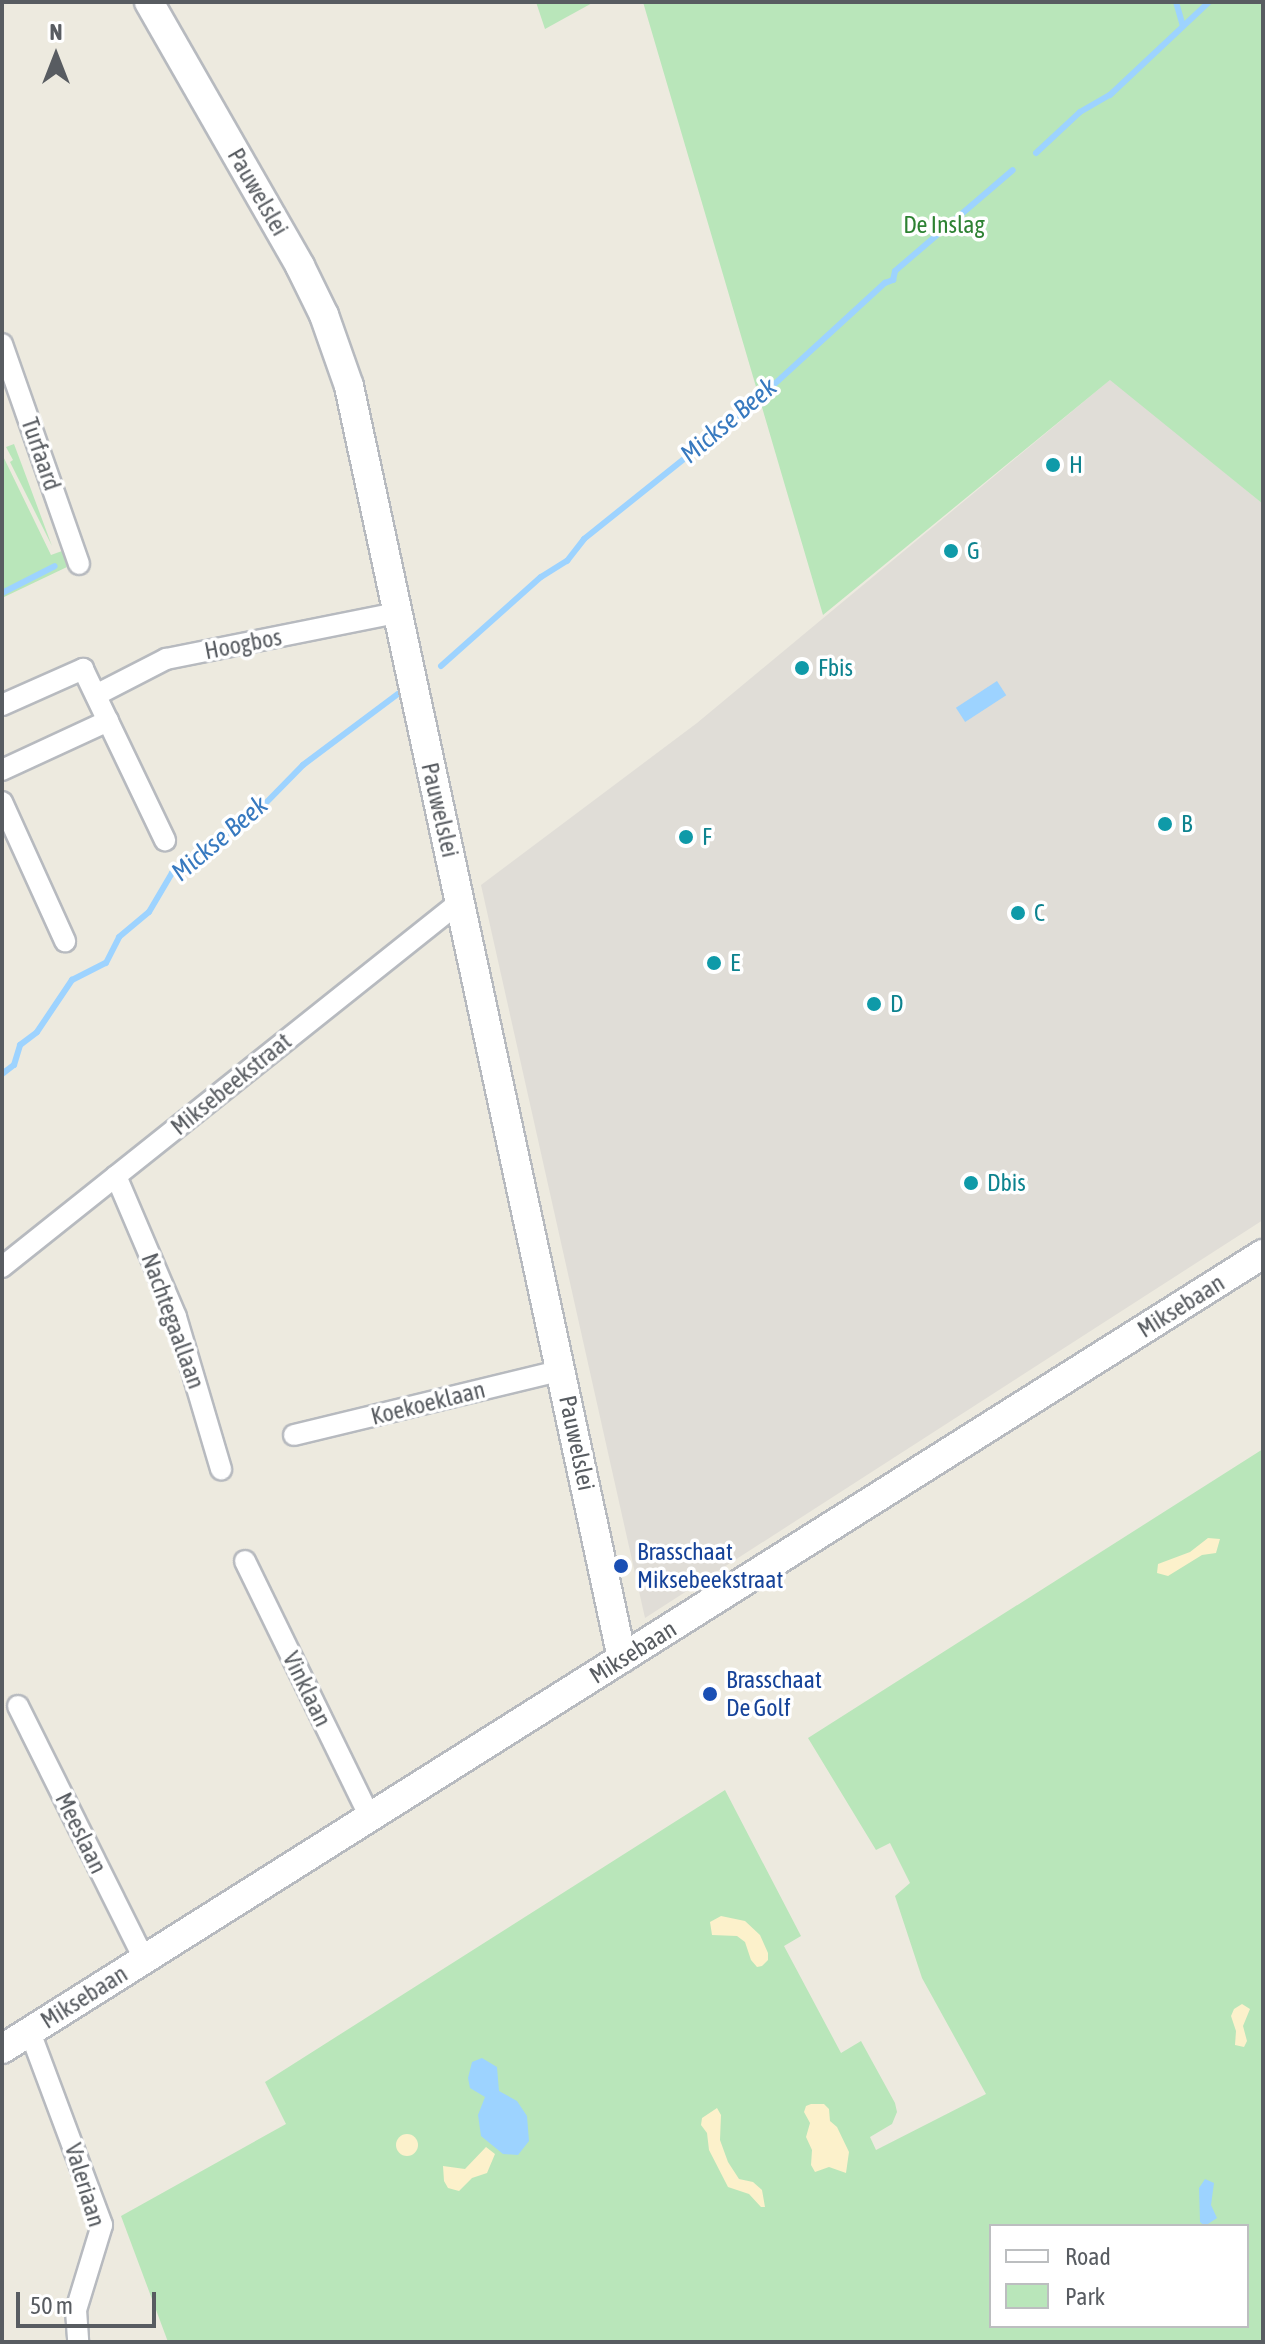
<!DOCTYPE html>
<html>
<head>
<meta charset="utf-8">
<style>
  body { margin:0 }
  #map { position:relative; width:1265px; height:2344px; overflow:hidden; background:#edeadf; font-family:"Asap Condensed",sans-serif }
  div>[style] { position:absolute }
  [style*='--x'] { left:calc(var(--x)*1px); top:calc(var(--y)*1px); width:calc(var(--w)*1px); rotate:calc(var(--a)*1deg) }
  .industrial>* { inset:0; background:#e0ddd7 }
  .green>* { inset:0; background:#b9e6ba }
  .sand>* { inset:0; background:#fcf1cb }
  .round { border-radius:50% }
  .water>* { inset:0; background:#9dd3ff; transform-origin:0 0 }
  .stream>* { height:6px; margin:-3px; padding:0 3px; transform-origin:3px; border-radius:3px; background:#9dd3ff }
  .roads { filter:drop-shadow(2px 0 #b7babf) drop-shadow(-2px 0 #b7babf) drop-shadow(0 2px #b7babf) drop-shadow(0 -2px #b7babf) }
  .street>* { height:20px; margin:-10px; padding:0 10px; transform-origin:10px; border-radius:10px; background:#fff }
  .secondary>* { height:28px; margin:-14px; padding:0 14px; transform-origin:14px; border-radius:14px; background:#fff }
  .dots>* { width:22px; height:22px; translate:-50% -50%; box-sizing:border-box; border:4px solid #fff; border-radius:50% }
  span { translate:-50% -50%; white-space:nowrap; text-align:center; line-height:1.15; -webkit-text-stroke:7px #fff; paint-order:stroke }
  .street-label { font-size:24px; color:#585c61 }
  .park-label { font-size:24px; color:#2e8233 }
  .culture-label { font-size:24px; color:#0d838f }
  .left { translate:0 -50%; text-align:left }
  .transit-label { font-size:24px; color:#164399 }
  .water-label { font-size:26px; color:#3779bf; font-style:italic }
  .frame { position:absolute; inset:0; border:4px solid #585c61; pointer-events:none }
  .legend { position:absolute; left:989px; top:2224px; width:260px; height:104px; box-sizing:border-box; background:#fff; border:2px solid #bcbec0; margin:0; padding:10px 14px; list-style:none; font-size:24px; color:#585c61 }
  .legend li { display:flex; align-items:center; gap:16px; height:40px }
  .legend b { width:40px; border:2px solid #bcbec0 }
  .north { position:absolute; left:16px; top:16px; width:80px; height:80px; -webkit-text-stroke:6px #fff; paint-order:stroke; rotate:0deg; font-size:22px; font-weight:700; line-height:32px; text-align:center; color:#585c61 }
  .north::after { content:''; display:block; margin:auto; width:28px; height:36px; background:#585c61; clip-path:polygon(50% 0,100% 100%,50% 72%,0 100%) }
  .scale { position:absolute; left:16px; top:2292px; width:140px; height:36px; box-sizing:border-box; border:4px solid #585c61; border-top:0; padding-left:10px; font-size:24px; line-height:28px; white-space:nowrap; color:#585c61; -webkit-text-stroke:6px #fff; paint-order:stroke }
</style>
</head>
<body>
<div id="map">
  <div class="industrial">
    <div style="clip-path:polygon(1111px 379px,1263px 504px,1263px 1220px,645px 1618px,481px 885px,697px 723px)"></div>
  </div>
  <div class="green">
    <div style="clip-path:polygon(536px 2px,594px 2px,545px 29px)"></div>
    <div style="clip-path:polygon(643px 2px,1263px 2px,1263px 504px,1110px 380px,823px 615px)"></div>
    <div style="clip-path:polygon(14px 444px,23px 468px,52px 546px,10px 462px,13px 460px,6px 447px)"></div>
    <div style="clip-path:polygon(2px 454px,51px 555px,62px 551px,67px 567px,2px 598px)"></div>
    <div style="clip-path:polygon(evenodd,1263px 1449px,1263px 2342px,168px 2342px,121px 2216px,286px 2124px,265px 2082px,725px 1790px,801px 1936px,784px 1946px,841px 2053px,861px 2041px,895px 2103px,897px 2112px,892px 2124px,870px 2137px,876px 2150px,986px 2094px,922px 1978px,895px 1896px,910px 1883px,890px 1843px,876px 1850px,808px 1738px,1263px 1449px,991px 2226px,1247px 2226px,1247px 2326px,991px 2326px,991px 2226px)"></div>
  </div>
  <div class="sand">
    <div style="clip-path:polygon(1208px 1538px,1220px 1539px,1216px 1553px,1202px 1555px,1168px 1576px,1157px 1573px,1158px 1564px,1190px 1552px)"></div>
    <div style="clip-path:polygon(721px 1916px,745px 1921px,760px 1935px,768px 1953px,768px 1960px,762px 1966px,757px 1967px,751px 1960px,745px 1942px,737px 1936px,712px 1935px,710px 1922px)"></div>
    <div style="clip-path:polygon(1242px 2004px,1250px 2009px,1243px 2026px,1247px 2041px,1244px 2047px,1235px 2045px,1236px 2031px,1231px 2016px,1234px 2009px)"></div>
    <div style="clip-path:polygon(811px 2104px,824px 2104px,829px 2109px,830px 2121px,837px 2127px,849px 2152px,846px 2173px,829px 2167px,815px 2172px,811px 2165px,812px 2150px,806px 2137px,810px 2123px,804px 2112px,806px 2106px)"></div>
    <div style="clip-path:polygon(717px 2108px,721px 2115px,720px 2140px,728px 2162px,739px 2179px,753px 2182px,762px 2190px,765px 2207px,761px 2207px,749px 2194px,728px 2187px,709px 2150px,707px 2133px,701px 2125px,702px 2118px)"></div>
    <div class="round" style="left:396px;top:2134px;width:22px;height:22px"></div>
    <div style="clip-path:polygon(486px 2147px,495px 2154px,487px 2173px,472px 2178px,459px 2191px,448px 2188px,444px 2181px,443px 2166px,465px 2169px)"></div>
  </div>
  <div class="water">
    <div style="left:997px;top:681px;width:17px;height:49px;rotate:57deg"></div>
    <div style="clip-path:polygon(482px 2058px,497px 2067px,499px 2091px,517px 2101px,527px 2116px,529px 2141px,518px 2155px,503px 2154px,481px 2136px,478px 2115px,485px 2097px,470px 2088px,468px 2078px,472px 2062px)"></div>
    <div style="clip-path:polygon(1205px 2179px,1214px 2183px,1211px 2205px,1217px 2218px,1205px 2226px,1200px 2222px,1199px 2188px)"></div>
  </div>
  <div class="stream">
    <div style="--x:1176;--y:2;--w:25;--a:74"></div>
    <div style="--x:1036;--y:153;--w:60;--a:-43"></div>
    <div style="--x:1080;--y:112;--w:34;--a:-30"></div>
    <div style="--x:1110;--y:95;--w:136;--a:-43.2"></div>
    <div style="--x:2;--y:593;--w:59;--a:-27"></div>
    <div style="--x:441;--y:666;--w:134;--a:-41.7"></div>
    <div style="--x:541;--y:577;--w:31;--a:-32"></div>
    <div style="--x:567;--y:561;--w:28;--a:-52"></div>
    <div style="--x:584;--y:539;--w:221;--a:-38.7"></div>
    <div style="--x:756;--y:401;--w:175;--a:-42.5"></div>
    <div style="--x:885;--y:283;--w:9;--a:-21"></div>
    <div style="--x:893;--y:280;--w:9;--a:-77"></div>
    <div style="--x:895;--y:271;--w:155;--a:-40.6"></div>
    <div style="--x:2;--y:1074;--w:15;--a:-37"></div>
    <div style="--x:14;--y:1065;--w:21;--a:-73"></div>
    <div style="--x:20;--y:1045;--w:21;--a:-37"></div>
    <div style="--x:37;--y:1032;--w:63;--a:-56.1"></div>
    <div style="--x:72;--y:980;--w:38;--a:-27"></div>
    <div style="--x:106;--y:963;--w:29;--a:-63"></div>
    <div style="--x:119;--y:937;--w:39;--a:-40"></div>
    <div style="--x:149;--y:912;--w:45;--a:-59.5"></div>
    <div style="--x:172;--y:873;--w:105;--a:-35.7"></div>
    <div style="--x:257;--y:812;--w:66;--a:-45.6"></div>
    <div style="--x:303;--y:765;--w:119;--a:-36.8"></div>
  </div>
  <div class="roads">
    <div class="street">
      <div style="--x:2;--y:344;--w:233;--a:70.7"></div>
      <div style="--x:96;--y:695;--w:79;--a:-27.2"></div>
      <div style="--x:166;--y:659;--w:235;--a:-11.3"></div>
      <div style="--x:2;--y:705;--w:89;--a:-24"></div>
      <div style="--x:83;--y:669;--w:190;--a:64.4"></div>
      <div style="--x:2;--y:770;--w:117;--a:-24.8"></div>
      <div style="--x:2;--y:802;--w:153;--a:65.6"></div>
      <div style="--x:116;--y:1176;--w:153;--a:66.9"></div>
      <div style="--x:176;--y:1317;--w:159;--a:73.5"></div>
      <div style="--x:2;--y:1267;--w:587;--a:-38.57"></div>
      <div style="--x:294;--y:1435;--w:276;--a:-13.6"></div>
      <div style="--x:245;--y:1561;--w:285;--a:64"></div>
      <div style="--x:18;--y:1706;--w:283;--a:63.5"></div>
      <div style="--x:30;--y:2032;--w:206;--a:69.5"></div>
      <div style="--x:102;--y:2225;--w:89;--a:107"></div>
      <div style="--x:76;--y:2310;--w:32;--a:86"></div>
    </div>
    <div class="secondary">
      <div style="--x:149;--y:2;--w:304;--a:60.2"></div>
      <div style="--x:300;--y:266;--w:55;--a:63.9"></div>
      <div style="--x:324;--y:315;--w:75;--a:70.6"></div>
      <div style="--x:349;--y:386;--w:1301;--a:77.89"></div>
      <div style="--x:2;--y:2049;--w:1491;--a:-32.23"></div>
    </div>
  </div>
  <div class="dots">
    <div style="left:1053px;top:465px;background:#0f9aa8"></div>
    <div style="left:951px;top:551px;background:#0f9aa8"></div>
    <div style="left:802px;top:668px;background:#0f9aa8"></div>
    <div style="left:1165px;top:824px;background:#0f9aa8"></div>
    <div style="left:686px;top:837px;background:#0f9aa8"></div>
    <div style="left:1018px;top:913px;background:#0f9aa8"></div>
    <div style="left:714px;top:963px;background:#0f9aa8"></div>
    <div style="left:874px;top:1004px;background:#0f9aa8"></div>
    <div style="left:971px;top:1183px;background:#0f9aa8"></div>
    <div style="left:621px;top:1566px;background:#1a4fb4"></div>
    <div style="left:710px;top:1694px;background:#1a4fb4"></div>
  </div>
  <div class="street-label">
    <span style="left:258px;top:192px;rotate:60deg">Pauwelslei</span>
    <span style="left:41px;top:454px;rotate:71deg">Turfaard</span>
    <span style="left:243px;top:644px;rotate:-11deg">Hoogbos</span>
    <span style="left:440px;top:810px;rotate:77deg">Pauwelslei</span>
    <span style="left:231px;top:1084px;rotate:-39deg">Miksebeekstraat</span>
    <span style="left:1181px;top:1306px;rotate:-32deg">Miksebaan</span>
    <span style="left:173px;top:1321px;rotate:70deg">Nachtegaallaan</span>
    <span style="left:428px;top:1403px;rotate:-14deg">Koekoeklaan</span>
    <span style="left:577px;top:1443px;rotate:78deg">Pauwelslei</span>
    <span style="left:633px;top:1652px;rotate:-32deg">Miksebaan</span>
    <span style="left:307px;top:1689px;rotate:64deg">Vinklaan</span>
    <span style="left:81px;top:1833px;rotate:64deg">Meeslaan</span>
    <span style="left:84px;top:1997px;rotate:-32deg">Miksebaan</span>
    <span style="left:85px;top:2185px;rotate:73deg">Valeriaan</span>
  </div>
  <div class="park-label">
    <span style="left:944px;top:225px">De Inslag</span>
  </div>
  <div class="culture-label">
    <span class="left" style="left:1069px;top:465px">H</span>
    <span class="left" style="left:967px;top:551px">G</span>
    <span class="left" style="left:818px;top:668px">Fbis</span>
    <span class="left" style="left:1181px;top:824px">B</span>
    <span class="left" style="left:702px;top:837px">F</span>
    <span class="left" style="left:1034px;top:913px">C</span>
    <span class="left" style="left:730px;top:963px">E</span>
    <span class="left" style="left:890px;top:1004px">D</span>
    <span class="left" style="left:987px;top:1183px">Dbis</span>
  </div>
  <div class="transit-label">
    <span class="left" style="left:637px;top:1566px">Brasschaat<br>Miksebeekstraat</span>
    <span class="left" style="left:726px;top:1694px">Brasschaat<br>De Golf</span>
  </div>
  <div class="water-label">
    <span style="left:729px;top:421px;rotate:-40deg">Mickse Beek</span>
    <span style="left:220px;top:839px;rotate:-40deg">Mickse Beek</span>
  </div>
  <div class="frame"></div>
  <ul class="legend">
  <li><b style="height:10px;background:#fff"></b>Road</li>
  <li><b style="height:22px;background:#b9e6ba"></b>Park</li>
  </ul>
  <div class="north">N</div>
  <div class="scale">50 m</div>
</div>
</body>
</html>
